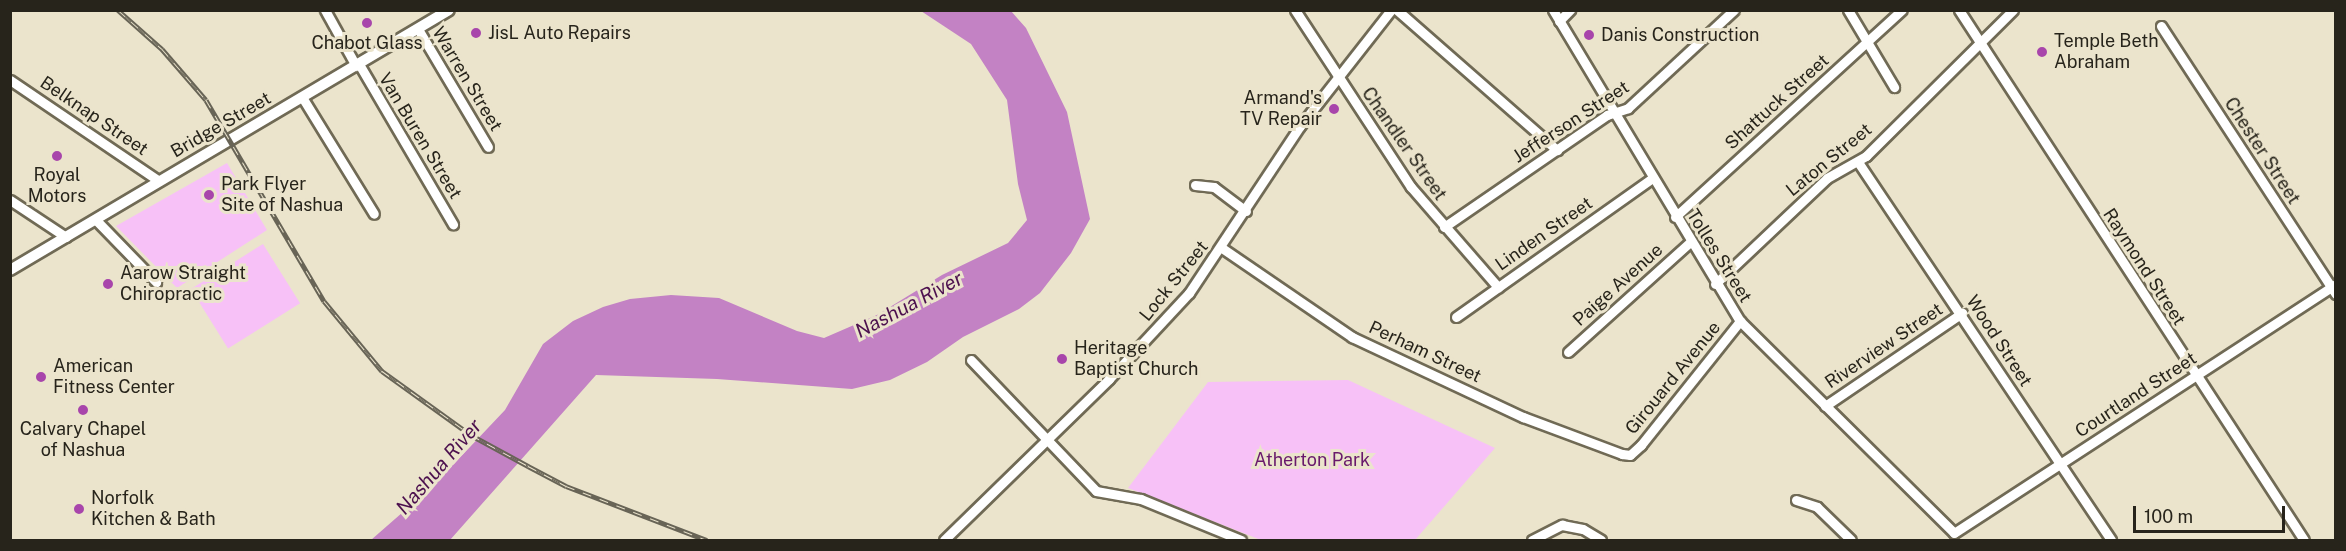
<!DOCTYPE html>
<html>
<head>
<meta charset="utf-8">
<style>
  body { margin:0 }
  #map { position:relative; width:2346px; height:551px; overflow:hidden; background:#ebe4cc; font-family:"Public Sans",sans-serif }
  div>[style] { position:absolute }
  [style*='--x'] { left:calc(var(--x)*1px); top:calc(var(--y)*1px); width:calc(var(--w)*1px); rotate:calc(var(--a)*1deg) }
  .green>* { inset:0; background:#f7c1f7; transform-origin:0 0 }
  .water>* { inset:0; background:#c382c4 }
  .roads { filter:drop-shadow(2px 0 #706a55) drop-shadow(-2px 0 #706a55) drop-shadow(0 2px #706a55) drop-shadow(0 -2px #706a55) }
  .minor>* { height:9px; margin:-4.5px; padding:0 4.5px; transform-origin:4.5px; border-radius:4.5px; background:#fff }
  .tertiary>* { height:10px; margin:-5px; padding:0 5px; transform-origin:5px; border-radius:5px; background:#fff }
  .rail>* { height:5px; margin-top:-2.5px; transform-origin:0; background:repeating-linear-gradient(90deg,#ebe4cc 0 9px,#686456 0 18px); box-sizing:border-box; border-block:2px solid #686456 }
  .dots>* { width:16px; height:16px; translate:-50% -50%; box-sizing:border-box; border:3px solid #ebe4cc; border-radius:50% }
  span { translate:-50% -50%; white-space:nowrap; text-align:center; line-height:1.15; -webkit-text-stroke:6px #ebe4cc; paint-order:stroke }
  .poi-label { font-size:18px; color:#27241b }
  .left { translate:0 -50%; text-align:left }
  .right { translate:-100% -50%; text-align:right }
  .street-label { font-size:18px; color:#27241b }
  .park-label { font-size:18px; color:#69196c }
  .water-label { font-size:20px; color:#4c104e; font-style:italic }
  .frame { position:absolute; inset:0; border:12px solid #27241b; pointer-events:none }
  .scale { position:absolute; left:2133px; top:506px; width:152px; height:27px; box-sizing:border-box; border:3px solid #27241b; border-top:0; padding-left:8px; font-size:18px; line-height:21px; white-space:nowrap; color:#27241b; -webkit-text-stroke:4px #ebe4cc; paint-order:stroke }
</style>
</head>
<body>
<div id="map">
  <div class="green">
    <div style="clip-path:polygon(227px 163px,267px 230px,177px 288px,116px 226px)"></div>
    <div style="left:263px;top:244px;width:70px;height:85px;rotate:58deg"></div>
    <div style="clip-path:polygon(1348px 380px,1495px 448px,1415px 540px,1261px 540px,1128px 488px,1208px 382px)"></div>
  </div>
  <div class="water">
    <div style="clip-path:polygon(921px 11px,1011px 11px,1026px 28px,1067px 112px,1090px 219px,1071px 253px,1040px 293px,1019px 309px,963px 337px,927px 362px,890px 380px,852px 389px,717px 379px,596px 375px,450px 540px,371px 540px,435px 484px,505px 410px,543px 344px,573px 321px,603px 307px,630px 299px,671px 295px,719px 298px,797px 331px,824px 338px,877px 315px,942px 275px,1008px 243px,1027px 220px,1018px 184px,1007px 100px,971px 44px)"></div>
  </div>
  <div class="roads">
    <div class="minor">
      <div style="--x:325;--y:10;--w:64;--a:61"></div>
      <div style="--x:1295;--y:10;--w:212;--a:56.8"></div>
      <div style="--x:1411;--y:187;--w:133;--a:49"></div>
      <div style="--x:1397;--y:10;--w:213;--a:41.2"></div>
      <div style="--x:1553;--y:10;--w:363;--a:59"></div>
      <div style="--x:1740;--y:321;--w:301;--a:44.7"></div>
      <div style="--x:1954;--y:533;--w:456;--a:-33.1"></div>
      <div style="--x:1848;--y:10;--w:90;--a:59.1"></div>
      <div style="--x:1959;--y:10;--w:632;--a:56.94"></div>
      <div style="--x:1559;--y:21;--w:16;--a:-45"></div>
      <div style="--x:2161;--y:26;--w:320;--a:56.9"></div>
      <div style="--x:418;--y:29;--w:137;--a:59.3"></div>
      <div style="--x:359;--y:64;--w:186;--a:59.6"></div>
      <div style="--x:10;--y:80;--w:180;--a:34.1"></div>
      <div style="--x:302;--y:97;--w:137;--a:58.4"></div>
      <div style="--x:1858;--y:162;--w:455;--a:56.2"></div>
      <div style="--x:1195;--y:185;--w:19;--a:6"></div>
      <div style="--x:1214;--y:187;--w:40;--a:37"></div>
      <div style="--x:10;--y:200;--w:67;--a:33.5"></div>
      <div style="--x:1675;--y:217;--w:307;--a:-42.4"></div>
      <div style="--x:95;--y:219;--w:88;--a:45.9"></div>
      <div style="--x:1444;--y:227;--w:198;--a:-34.5"></div>
      <div style="--x:1607;--y:115;--w:22;--a:-18"></div>
      <div style="--x:1628;--y:108;--w:144;--a:-42.8"></div>
      <div style="--x:1222;--y:248;--w:158;--a:34.4"></div>
      <div style="--x:1352;--y:337;--w:189;--a:25.1"></div>
      <div style="--x:1523;--y:417;--w:106;--a:20.5"></div>
      <div style="--x:1622;--y:454;--w:8;--a:7"></div>
      <div style="--x:1630;--y:455;--w:15;--a:-42"></div>
      <div style="--x:1641;--y:445;--w:159;--a:-51.4"></div>
      <div style="--x:1715;--y:284;--w:154;--a:-43.4"></div>
      <div style="--x:1827;--y:178;--w:45;--a:-29.4"></div>
      <div style="--x:1866;--y:156;--w:207;--a:-44.8"></div>
      <div style="--x:1456;--y:317;--w:240;--a:-35.3"></div>
      <div style="--x:1568;--y:352;--w:164;--a:-42"></div>
      <div style="--x:971;--y:360;--w:181;--a:46.3"></div>
      <div style="--x:1096;--y:491;--w:46;--a:10.1"></div>
      <div style="--x:1141;--y:499;--w:108;--a:22.3"></div>
      <div style="--x:1825;--y:406;--w:166;--a:-34.2"></div>
      <div style="--x:1796;--y:500;--w:22;--a:18"></div>
      <div style="--x:1817;--y:507;--w:47;--a:44.1"></div>
      <div style="--x:944;--y:540;--w:231;--a:-44.3"></div>
      <div style="--x:1109;--y:379;--w:117;--a:-47.1"></div>
      <div style="--x:1189;--y:293;--w:201;--a:-56.4"></div>
      <div style="--x:1300;--y:126;--w:147;--a:-51.9"></div>
      <div style="--x:1532;--y:540;--w:34;--a:-27"></div>
      <div style="--x:1562;--y:525;--w:21;--a:11"></div>
      <div style="--x:1583;--y:529;--w:21;--a:31"></div>
    </div>
    <div class="tertiary">
      <div style="--x:10;--y:270;--w:510;--a:-30.64"></div>
    </div>
  </div>
  <div class="rail">
    <div style="--x:118;--y:10;--w:59;--a:41.6"></div>
    <div style="--x:162;--y:49;--w:67;--a:49.2"></div>
    <div style="--x:206;--y:100;--w:233;--a:59.6"></div>
    <div style="--x:324;--y:301;--w:91;--a:50.4"></div>
    <div style="--x:382;--y:371;--w:110;--a:35.7"></div>
    <div style="--x:471;--y:435;--w:65;--a:28.5"></div>
    <div style="--x:528;--y:466;--w:43;--a:27.8"></div>
    <div style="--x:566;--y:486;--w:151;--a:21"></div>
  </div>
  <div class="dots">
    <div style="left:367px;top:23px;background:#a845ab"></div>
    <div style="left:476px;top:33px;background:#a845ab"></div>
    <div style="left:1589px;top:35px;background:#a845ab"></div>
    <div style="left:2042px;top:52px;background:#a845ab"></div>
    <div style="left:1334px;top:109px;background:#a845ab"></div>
    <div style="left:57px;top:156px;background:#a845ab"></div>
    <div style="left:209px;top:195px;background:#a845ab"></div>
    <div style="left:108px;top:284px;background:#a845ab"></div>
    <div style="left:1062px;top:359px;background:#a845ab"></div>
    <div style="left:41px;top:377px;background:#a845ab"></div>
    <div style="left:83px;top:410px;background:#a845ab"></div>
    <div style="left:79px;top:509px;background:#a845ab"></div>
  </div>
  <div class="poi-label">
    <span class="left" style="left:488px;top:33px">JisL Auto Repairs</span>
    <span class="left" style="left:1601px;top:35px">Danis Construction</span>
    <span class="left" style="left:2054px;top:52px">Temple Beth<br>Abraham</span>
    <span style="left:367px;top:43px">Chabot Glass</span>
    <span class="right" style="left:1322px;top:109px">Armand's<br>TV Repair</span>
    <span style="left:57px;top:186px">Royal<br>Motors</span>
    <span class="left" style="left:221px;top:195px">Park Flyer<br>Site of Nashua</span>
    <span class="left" style="left:120px;top:284px">Aarow Straight<br>Chiropractic</span>
    <span class="left" style="left:1074px;top:359px">Heritage<br>Baptist Church</span>
    <span class="left" style="left:53px;top:377px">American<br>Fitness Center</span>
    <span style="left:83px;top:440px">Calvary Chapel<br>of Nashua</span>
    <span class="left" style="left:91px;top:509px">Norfolk<br>Kitchen &amp; Bath</span>
  </div>
  <div class="street-label">
    <span style="left:467px;top:79px;rotate:59deg">Warren Street</span>
    <span style="left:1777px;top:102px;rotate:-42deg">Shattuck Street</span>
    <span style="left:94px;top:116px;rotate:34deg">Belknap Street</span>
    <span style="left:1571px;top:122px;rotate:-33deg">Jefferson Street</span>
    <span style="left:221px;top:125px;rotate:-30deg">Bridge Street</span>
    <span style="left:420px;top:136px;rotate:59deg">Van Buren Street</span>
    <span style="left:1404px;top:144px;rotate:55deg">Chandler Street</span>
    <span style="left:2262px;top:151px;rotate:57deg">Chester Street</span>
    <span style="left:1829px;top:160px;rotate:-39deg">Laton Street</span>
    <span style="left:1544px;top:234px;rotate:-35deg">Linden Street</span>
    <span style="left:1719px;top:256px;rotate:58deg">Tolles Street</span>
    <span style="left:2144px;top:267px;rotate:57deg">Raymond Street</span>
    <span style="left:1174px;top:281px;rotate:-51deg">Lock Street</span>
    <span style="left:1618px;top:285px;rotate:-42deg">Paige Avenue</span>
    <span style="left:1999px;top:341px;rotate:57deg">Wood Street</span>
    <span style="left:1884px;top:346px;rotate:-34deg">Riverview Street</span>
    <span style="left:1425px;top:352px;rotate:25deg">Perham Street</span>
    <span style="left:1673px;top:378px;rotate:-51deg">Girouard Avenue</span>
    <span style="left:2136px;top:395px;rotate:-33deg">Courtland Street</span>
  </div>
  <div class="park-label">
    <span style="left:1312px;top:460px">Atherton Park</span>
  </div>
  <div class="water-label">
    <span style="left:909px;top:305px;rotate:-28deg">Nashua River</span>
    <span style="left:439px;top:467px;rotate:-49deg">Nashua River</span>
  </div>
  <div class="frame"></div>
  <div class="scale">100 m</div>
</div>
</body>
</html>
